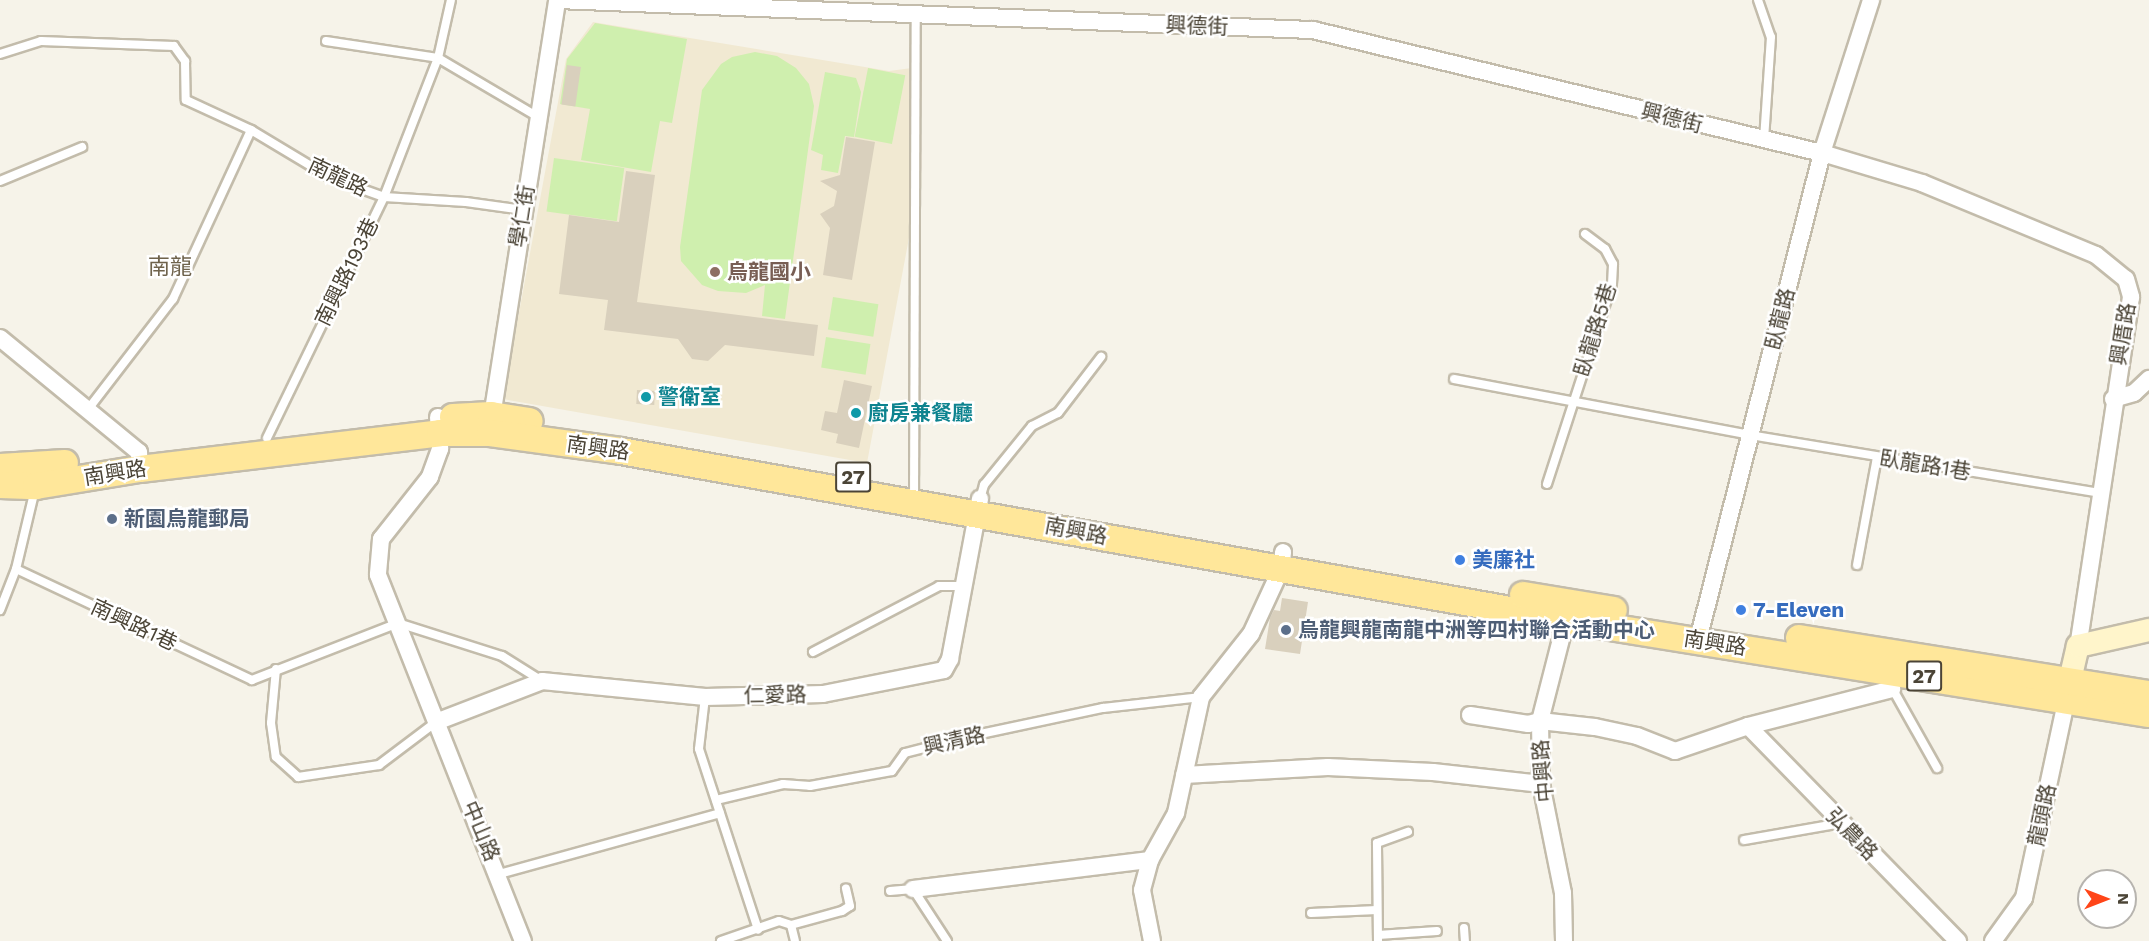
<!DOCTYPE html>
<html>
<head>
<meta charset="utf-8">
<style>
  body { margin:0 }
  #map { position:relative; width:2149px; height:941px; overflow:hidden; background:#f6f3e9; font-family:"Work Sans","Noto Sans TC",sans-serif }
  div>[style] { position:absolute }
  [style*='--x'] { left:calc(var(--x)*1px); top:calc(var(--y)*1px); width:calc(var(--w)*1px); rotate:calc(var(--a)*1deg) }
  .education>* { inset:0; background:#f1e9d2 }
  .green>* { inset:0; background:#cfefae; transform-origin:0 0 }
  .building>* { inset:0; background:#d9d0bd; transform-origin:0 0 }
  .roads { filter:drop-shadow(2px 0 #c3bcab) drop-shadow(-2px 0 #c3bcab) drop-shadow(0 2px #c3bcab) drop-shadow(0 -2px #c3bcab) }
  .lane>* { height:8px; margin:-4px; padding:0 4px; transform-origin:4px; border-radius:4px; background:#fff }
  .street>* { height:16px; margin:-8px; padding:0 8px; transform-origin:8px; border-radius:8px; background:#fff }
  .secondary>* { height:22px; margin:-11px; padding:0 11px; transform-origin:11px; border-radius:11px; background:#fff5cb }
  .primary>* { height:26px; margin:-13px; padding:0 13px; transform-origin:13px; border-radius:13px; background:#ffe79a }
  .dots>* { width:16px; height:16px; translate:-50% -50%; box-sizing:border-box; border:3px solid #fff; border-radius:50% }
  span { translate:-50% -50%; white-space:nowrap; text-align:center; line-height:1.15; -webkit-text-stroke:5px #fff; paint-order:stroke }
  .shield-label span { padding:2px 4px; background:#fff; border:2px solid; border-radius:4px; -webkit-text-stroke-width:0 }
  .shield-label { font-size:20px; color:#4b4436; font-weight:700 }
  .street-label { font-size:21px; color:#4b4436 }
  .education-label { font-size:21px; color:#785e54; font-weight:700 }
  .left { translate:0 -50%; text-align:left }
  .culture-label { font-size:21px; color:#0d838f; font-weight:700 }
  .service-label { font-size:21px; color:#4e5e75; font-weight:700 }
  .shop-label { font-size:21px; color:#366cbe; font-weight:700 }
  .neighbourhood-label { font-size:22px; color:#6f634c }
  .north { position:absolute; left:2077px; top:869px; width:60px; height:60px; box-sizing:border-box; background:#fff; border:2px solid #b7b4af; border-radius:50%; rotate:90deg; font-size:16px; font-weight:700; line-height:24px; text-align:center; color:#4b4436 }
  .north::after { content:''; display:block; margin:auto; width:21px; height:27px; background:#ff4518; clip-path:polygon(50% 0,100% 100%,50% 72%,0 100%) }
</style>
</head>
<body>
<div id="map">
  <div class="education">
    <div style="clip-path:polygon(593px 22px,889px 71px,912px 68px,911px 227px,867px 463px,503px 399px,566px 59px)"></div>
  </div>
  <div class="green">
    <div style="clip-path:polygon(595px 23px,687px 39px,672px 123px,660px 121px,651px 172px,581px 160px,590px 109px,560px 104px,567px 59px)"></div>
    <div style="clip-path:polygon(755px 52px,777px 56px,796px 68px,809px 84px,814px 106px,785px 319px,762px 316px,765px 285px,746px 293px,718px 291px,702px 285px,681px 261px,680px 247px,702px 90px,721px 64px,732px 57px)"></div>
    <div style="left:868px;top:68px;width:38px;height:70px;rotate:11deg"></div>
    <div style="clip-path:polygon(825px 72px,856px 78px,861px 92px,854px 137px,845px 136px,838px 173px,821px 170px,823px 155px,811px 150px)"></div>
    <div style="left:554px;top:158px;width:71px;height:54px;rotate:8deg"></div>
    <div style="left:833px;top:297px;width:46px;height:33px;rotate:9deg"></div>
    <div style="left:826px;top:337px;width:45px;height:31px;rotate:9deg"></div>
  </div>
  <div class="building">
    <div style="left:567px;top:65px;width:14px;height:40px;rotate:8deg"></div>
    <div style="clip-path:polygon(846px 137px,875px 142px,852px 280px,823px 275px,830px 228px,820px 214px,834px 206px,837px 191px,820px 181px,840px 175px)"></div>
    <div style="clip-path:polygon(626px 171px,655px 175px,637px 302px,818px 325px,814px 356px,725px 345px,708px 361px,692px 359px,678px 339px,604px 330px,608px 300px,559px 294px,569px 215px,619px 222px)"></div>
    <div style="clip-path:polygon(844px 380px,872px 386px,859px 448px,836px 443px,838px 434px,821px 430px,825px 411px,837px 413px)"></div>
    <div style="left:637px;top:390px;width:18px;height:14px;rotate:3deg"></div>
    <div style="clip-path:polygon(1282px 598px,1308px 602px,1300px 654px,1265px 649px,1270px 618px,1274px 610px,1280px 611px)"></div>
  </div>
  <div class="roads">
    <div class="lane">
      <div style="--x:1758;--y:0;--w:39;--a:71"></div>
      <div style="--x:1771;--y:37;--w:103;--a:93.9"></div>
      <div style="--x:326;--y:41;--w:113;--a:8.6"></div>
      <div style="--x:438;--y:58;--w:116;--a:30.5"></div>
      <div style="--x:0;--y:54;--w:43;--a:-17.6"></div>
      <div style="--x:41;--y:41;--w:133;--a:2.2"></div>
      <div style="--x:174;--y:46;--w:19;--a:54"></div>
      <div style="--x:185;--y:61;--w:39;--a:89"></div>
      <div style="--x:186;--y:100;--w:72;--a:24.8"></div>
      <div style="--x:251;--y:130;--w:93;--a:31"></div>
      <div style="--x:331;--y:178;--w:56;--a:19.7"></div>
      <div style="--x:384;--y:197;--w:82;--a:3.5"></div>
      <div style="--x:466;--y:202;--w:58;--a:8"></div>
      <div style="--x:0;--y:181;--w:89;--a:-22.5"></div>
      <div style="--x:1454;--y:379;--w:301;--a:10.7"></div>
      <div style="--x:1750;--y:435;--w:355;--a:9.4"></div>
      <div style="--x:89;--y:408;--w:138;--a:-52.4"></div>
      <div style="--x:173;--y:299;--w:186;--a:-65.2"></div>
      <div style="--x:267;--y:438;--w:268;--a:-64.1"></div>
      <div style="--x:384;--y:197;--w:149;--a:-68.8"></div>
      <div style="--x:438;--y:58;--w:59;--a:-77.4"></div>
      <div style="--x:1547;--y:484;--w:210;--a:-72"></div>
      <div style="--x:1612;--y:284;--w:20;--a:-87"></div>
      <div style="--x:1613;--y:264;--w:17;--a:-118"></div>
      <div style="--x:1605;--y:249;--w:25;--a:-143"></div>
      <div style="--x:980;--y:499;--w:15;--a:-74"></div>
      <div style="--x:984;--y:485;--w:76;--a:-50.9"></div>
      <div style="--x:1032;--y:426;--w:29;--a:-27"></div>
      <div style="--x:1058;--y:413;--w:71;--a:-52.5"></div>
      <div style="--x:914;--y:502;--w:485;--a:-89.8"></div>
      <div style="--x:1857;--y:565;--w:110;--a:-79.5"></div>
      <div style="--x:16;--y:569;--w:261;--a:25.2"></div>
      <div style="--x:252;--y:680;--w:157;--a:-21.3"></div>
      <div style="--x:398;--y:623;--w:109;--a:17.6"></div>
      <div style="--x:502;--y:656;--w:47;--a:32"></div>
      <div style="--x:0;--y:610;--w:44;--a:-68.7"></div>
      <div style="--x:16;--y:569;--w:82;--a:-76.6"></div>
      <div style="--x:813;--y:652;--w:142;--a:-27.6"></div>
      <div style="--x:939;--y:586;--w:24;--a:0"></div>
      <div style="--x:276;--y:669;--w:54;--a:95.3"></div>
      <div style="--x:271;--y:723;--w:34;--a:82"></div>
      <div style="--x:276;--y:757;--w:30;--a:42"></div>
      <div style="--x:298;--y:777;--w:82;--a:-8.4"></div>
      <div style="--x:379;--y:765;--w:71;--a:-37"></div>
      <div style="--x:1892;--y:688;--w:92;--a:60.6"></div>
      <div style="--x:705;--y:697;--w:52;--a:96.6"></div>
      <div style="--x:699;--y:749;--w:190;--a:71.9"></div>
      <div style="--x:716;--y:800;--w:69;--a:-13.4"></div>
      <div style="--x:783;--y:784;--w:27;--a:4"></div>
      <div style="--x:810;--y:786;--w:83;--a:-10.4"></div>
      <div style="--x:892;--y:771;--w:22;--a:-54"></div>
      <div style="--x:905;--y:753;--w:68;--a:-14.4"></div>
      <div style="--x:971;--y:736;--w:135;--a:-12"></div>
      <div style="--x:1103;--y:708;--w:99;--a:-6.4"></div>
      <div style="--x:1744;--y:840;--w:98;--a:-9.9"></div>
      <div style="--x:499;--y:874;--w:229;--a:-15.4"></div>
      <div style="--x:890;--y:891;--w:23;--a:-5"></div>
      <div style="--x:913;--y:889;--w:62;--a:56.8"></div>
      <div style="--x:1311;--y:913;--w:66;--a:-2.6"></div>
      <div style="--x:791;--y:925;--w:16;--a:76"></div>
      <div style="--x:1464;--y:928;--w:13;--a:86"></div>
      <div style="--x:1378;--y:935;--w:59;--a:-3.9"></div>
      <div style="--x:721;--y:941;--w:61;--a:-19"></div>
      <div style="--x:779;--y:921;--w:13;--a:18"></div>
      <div style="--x:791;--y:925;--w:53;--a:-15.4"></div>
      <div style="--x:842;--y:911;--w:9;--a:-32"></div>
      <div style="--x:850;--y:906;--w:18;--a:-103"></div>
      <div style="--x:1378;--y:941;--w:98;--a:-90.6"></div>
      <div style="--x:1377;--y:843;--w:33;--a:-20"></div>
    </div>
    <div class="street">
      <div style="--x:558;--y:0;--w:756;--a:2.28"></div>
      <div style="--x:1313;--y:30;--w:524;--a:13.59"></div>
      <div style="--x:1822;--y:153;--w:104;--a:16.7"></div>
      <div style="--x:1922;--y:183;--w:188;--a:22.5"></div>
      <div style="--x:2096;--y:255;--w:38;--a:39"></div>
      <div style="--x:2126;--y:279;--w:19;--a:74"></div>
      <div style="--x:2131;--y:297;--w:353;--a:98.6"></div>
      <div style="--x:0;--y:338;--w:180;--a:39.4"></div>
      <div style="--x:139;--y:452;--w:17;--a:87"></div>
      <div style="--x:2113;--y:399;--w:22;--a:-16"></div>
      <div style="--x:2134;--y:393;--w:21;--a:-43"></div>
      <div style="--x:438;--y:417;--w:32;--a:86"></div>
      <div style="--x:440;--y:449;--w:30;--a:110"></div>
      <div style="--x:430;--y:477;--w:79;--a:128.3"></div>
      <div style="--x:381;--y:539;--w:36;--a:95"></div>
      <div style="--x:378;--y:575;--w:394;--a:68.4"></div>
      <div style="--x:491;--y:423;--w:428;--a:-81.1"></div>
      <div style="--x:1698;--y:640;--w:503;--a:-75.71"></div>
      <div style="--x:1822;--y:153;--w:161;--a:-72.2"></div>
      <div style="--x:1470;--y:715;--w:59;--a:8.8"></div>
      <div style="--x:1528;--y:724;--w:12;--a:-14"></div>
      <div style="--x:1540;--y:721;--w:55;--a:6.2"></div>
      <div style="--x:1595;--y:727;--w:43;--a:12.1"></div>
      <div style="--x:1637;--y:736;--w:41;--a:21.5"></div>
      <div style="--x:1675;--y:751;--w:77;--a:-18.9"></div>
      <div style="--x:1748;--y:726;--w:149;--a:-14.4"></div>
      <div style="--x:436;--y:722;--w:114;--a:-21.1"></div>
      <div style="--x:542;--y:681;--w:164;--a:5.6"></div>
      <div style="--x:705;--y:697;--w:118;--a:-1.5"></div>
      <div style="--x:823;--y:694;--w:123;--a:-11.2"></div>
      <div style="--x:944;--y:670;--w:13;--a:-61"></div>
      <div style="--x:950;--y:659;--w:163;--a:-79.4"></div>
      <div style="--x:1748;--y:726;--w:301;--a:45.7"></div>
      <div style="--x:1184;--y:775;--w:144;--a:-3.2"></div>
      <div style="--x:1328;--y:767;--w:105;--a:2.7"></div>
      <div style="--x:1433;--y:772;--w:109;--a:6.3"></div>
      <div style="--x:913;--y:889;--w:239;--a:-7"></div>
      <div style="--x:1152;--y:941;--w:52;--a:-101.1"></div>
      <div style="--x:1142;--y:890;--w:31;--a:-75"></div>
      <div style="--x:1150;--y:860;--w:54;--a:-61"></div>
      <div style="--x:1176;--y:813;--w:119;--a:-77.8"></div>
      <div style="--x:1201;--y:697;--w:80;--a:-51.6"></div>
      <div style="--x:1251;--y:634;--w:72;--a:-65.2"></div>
      <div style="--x:1281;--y:569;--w:17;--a:-83"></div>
      <div style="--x:1564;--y:941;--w:48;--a:-91.2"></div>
      <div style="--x:1563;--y:893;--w:111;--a:-101.4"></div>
      <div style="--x:1541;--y:784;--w:63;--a:-90.9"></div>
      <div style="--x:1540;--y:721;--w:113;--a:-75.6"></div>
      <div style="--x:1993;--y:941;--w:53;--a:-54.2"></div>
      <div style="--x:2024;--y:898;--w:210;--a:-77.9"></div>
    </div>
    <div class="secondary">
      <div style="--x:2070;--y:680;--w:35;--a:-77"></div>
      <div style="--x:2078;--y:646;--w:73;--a:-12.7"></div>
    </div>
    <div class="primary">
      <div style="--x:453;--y:417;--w:38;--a:-3"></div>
      <div style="--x:491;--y:415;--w:39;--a:9"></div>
      <div style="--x:0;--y:467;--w:65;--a:-3.5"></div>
      <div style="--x:0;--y:485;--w:36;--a:2"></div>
      <div style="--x:36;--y:486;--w:105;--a:-9.3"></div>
      <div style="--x:140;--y:469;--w:302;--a:-6.8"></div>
      <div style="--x:440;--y:433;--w:50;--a:0"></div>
      <div style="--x:490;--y:433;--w:132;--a:7.8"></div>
      <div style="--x:621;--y:451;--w:960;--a:10.14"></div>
      <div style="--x:1566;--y:620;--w:591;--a:9.16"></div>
      <div style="--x:1523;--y:595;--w:92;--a:9.4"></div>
      <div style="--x:1799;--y:638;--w:354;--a:9.1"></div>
    </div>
  </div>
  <div class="dots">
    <div style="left:715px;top:272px;background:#8d6e63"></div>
    <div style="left:646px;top:397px;background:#0f9aa8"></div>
    <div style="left:856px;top:413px;background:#0f9aa8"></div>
    <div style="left:112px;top:519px;background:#5c6f8a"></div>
    <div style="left:1460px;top:560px;background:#3f7fe0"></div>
    <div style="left:1741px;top:610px;background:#3f7fe0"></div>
    <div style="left:1286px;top:630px;background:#5c6f8a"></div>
  </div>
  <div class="shield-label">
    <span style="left:853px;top:477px">27</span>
    <span style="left:1924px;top:676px">27</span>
  </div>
  <div class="street-label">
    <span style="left:1197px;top:26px;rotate:2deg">興德街</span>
    <span style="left:1672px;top:118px;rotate:14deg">興德街</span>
    <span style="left:338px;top:177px;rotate:25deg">南龍路</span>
    <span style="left:522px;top:216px;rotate:-81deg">學仁街</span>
    <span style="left:347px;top:272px;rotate:-64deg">南興路193巷</span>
    <span style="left:1780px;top:319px;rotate:-76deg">臥龍路</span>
    <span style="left:1595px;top:330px;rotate:-73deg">臥龍路5巷</span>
    <span style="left:2123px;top:334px;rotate:-81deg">興厝路</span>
    <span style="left:598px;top:448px;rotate:8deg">南興路</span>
    <span style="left:1925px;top:465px;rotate:9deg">臥龍路1巷</span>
    <span style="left:115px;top:473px;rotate:-9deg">南興路</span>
    <span style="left:1076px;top:531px;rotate:11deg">南興路</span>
    <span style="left:134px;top:625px;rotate:25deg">南興路1巷</span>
    <span style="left:1715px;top:643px;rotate:9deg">南興路</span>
    <span style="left:775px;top:695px;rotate:-1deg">仁愛路</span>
    <span style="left:954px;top:741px;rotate:-13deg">興清路</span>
    <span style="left:1543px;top:771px;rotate:-95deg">中興路</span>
    <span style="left:2042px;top:815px;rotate:-78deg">龍頭路</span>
    <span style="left:481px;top:831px;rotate:67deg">中山路</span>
    <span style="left:1852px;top:834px;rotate:46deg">弘農路</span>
  </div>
  <div class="education-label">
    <span class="left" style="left:727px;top:272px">烏龍國小</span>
  </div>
  <div class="culture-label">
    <span class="left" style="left:658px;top:397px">警衛室</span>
    <span class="left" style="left:868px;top:413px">廚房兼餐廳</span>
  </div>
  <div class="service-label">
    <span class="left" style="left:124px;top:519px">新園烏龍郵局</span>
    <span class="left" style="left:1298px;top:630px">烏龍興龍南龍中洲等四村聯合活動中心</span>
  </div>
  <div class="shop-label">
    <span class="left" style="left:1472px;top:560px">美廉社</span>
    <span class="left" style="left:1753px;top:610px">7-Eleven</span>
  </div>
  <div class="neighbourhood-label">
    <span style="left:170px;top:267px">南龍</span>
  </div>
  <div class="north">N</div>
</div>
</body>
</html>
